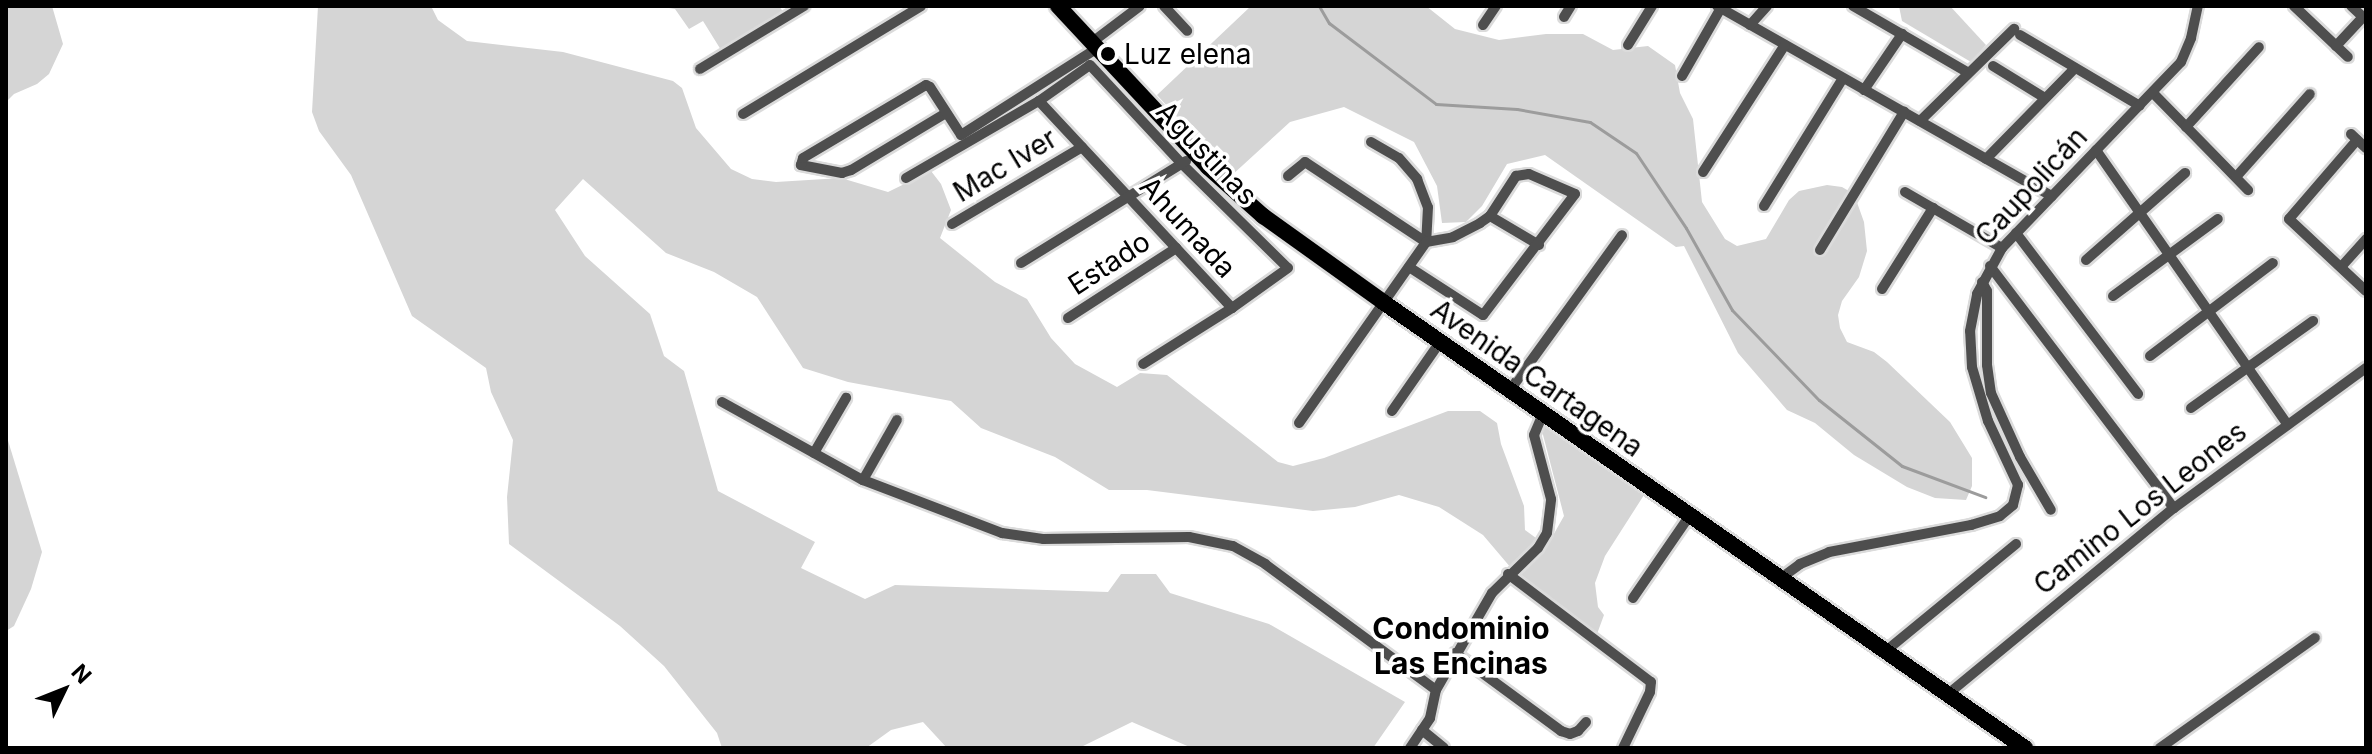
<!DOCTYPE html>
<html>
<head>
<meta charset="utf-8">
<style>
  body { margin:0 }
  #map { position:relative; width:2372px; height:754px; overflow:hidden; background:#fff; font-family:Inter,sans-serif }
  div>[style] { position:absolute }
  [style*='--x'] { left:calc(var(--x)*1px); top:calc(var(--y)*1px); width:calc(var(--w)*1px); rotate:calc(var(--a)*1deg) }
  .green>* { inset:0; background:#d5d5d5 }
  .stream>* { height:3px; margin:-1.5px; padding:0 1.5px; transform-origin:1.5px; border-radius:1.5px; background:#9c9c9c }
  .roads { filter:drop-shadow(2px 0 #dbdbdb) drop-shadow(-2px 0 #dbdbdb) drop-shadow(0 2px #dbdbdb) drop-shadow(0 -2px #dbdbdb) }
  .street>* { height:10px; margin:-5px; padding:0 5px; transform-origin:5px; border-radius:5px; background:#4e4e4e }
  .primary>* { height:16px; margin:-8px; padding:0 8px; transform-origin:8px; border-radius:8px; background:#000 }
  .dots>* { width:22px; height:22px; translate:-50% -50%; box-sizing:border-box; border:4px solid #fff; border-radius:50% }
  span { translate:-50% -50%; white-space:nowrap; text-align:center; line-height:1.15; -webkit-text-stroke:7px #fff; paint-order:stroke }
  .poi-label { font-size:28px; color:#000 }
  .left { translate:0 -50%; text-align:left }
  .street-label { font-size:28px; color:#000 }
  .neighbourhood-label { font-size:30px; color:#000; font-weight:700 }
  .frame { position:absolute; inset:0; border:8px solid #000; pointer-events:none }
  .north { position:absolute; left:24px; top:650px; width:80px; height:80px; -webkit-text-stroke:6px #fff; paint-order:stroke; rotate:47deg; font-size:22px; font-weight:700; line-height:32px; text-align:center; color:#000 }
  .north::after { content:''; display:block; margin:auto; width:28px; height:36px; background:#000; clip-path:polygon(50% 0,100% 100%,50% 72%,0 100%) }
</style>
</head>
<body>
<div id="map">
  <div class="green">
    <div style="clip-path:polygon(6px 6px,52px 6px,63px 44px,49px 74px,37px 84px,14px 94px,6px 102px)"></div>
    <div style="clip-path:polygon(318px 6px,431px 6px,438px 20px,467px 41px,563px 52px,673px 81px,682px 88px,696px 128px,731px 169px,752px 179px,776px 182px,841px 178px,888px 192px,931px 171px,941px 184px,951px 210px,940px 238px,995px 282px,1027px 299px,1051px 338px,1075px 364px,1117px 387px,1140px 373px,1167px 375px,1278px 462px,1293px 466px,1324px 458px,1448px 411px,1480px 411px,1497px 423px,1501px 444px,1524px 506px,1525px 530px,1547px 546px,1564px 516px,1542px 431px,1547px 423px,1644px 495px,1605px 556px,1595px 583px,1598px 607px,1604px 615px,1597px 634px,1517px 575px,1483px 535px,1439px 507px,1399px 495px,1355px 507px,1313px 511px,1147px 490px,1109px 490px,1055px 457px,981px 428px,951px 401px,848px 382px,803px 368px,757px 297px,714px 272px,666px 253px,583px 179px,555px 210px,585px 256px,650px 314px,664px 356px,684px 371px,718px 491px,815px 542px,801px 568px,865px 599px,895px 585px,1108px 592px,1121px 574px,1156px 574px,1170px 593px,1269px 624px,1405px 702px,1373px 748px,1192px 748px,1132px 722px,1079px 748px,947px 748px,923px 722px,891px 730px,866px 748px,722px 748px,717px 733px,664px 666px,620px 626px,509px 544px,507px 497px,513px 440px,491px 392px,486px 368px,412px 316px,351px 175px,319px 131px,312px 112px)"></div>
    <div style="clip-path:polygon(657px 6px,779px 6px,784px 13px,721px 50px,703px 21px,689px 29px,675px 9px)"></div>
    <div style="clip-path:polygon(1251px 6px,1426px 6px,1455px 29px,1499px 40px,1546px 34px,1583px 34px,1613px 50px,1648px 46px,1675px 65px,1680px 93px,1693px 119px,1702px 202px,1725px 239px,1737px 246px,1766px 239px,1789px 200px,1799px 191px,1827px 185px,1842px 187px,1854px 194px,1864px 222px,1867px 251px,1859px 277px,1842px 301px,1838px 315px,1840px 328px,1847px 342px,1874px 352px,1887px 362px,1950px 422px,1972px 458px,1972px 486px,1966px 500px,1935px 498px,1907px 487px,1854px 455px,1815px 423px,1787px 410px,1738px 353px,1684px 246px,1676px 247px,1545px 155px,1507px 164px,1482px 206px,1466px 222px,1442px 223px,1437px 186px,1414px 142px,1344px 107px,1290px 122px,1231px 176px,1157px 95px)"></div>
    <div style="clip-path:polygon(1899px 6px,1950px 6px,1986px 45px,1971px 62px,1902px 21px)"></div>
    <div style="clip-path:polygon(6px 434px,42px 552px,31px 589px,14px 626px,6px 631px)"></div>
  </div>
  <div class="stream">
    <div style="--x:1319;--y:6;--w:20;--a:60"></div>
    <div style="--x:1329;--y:23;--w:134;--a:37.1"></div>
    <div style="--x:1436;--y:104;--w:81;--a:3.5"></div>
    <div style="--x:1517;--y:109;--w:74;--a:10.1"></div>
    <div style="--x:1590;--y:122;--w:55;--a:34"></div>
    <div style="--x:1636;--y:153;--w:90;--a:56.3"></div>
    <div style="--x:1686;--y:228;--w:94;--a:60.7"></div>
    <div style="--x:1732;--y:310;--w:125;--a:46"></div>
    <div style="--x:1819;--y:400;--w:106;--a:38.5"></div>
    <div style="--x:1902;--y:466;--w:89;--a:20.5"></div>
  </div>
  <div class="roads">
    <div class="street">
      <div style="--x:1164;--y:6;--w:34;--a:47"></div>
      <div style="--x:1717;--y:6;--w:385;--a:29.6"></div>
      <div style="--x:1853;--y:6;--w:132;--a:30.1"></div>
      <div style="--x:2294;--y:6;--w:74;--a:43.4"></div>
      <div style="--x:1564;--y:17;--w:13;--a:-58"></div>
      <div style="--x:1483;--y:25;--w:23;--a:-56"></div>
      <div style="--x:1750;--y:25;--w:25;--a:-48"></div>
      <div style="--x:2020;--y:35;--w:139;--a:30.6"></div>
      <div style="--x:1091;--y:43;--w:61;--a:-37.1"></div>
      <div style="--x:1628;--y:45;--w:46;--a:-58.4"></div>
      <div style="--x:2336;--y:46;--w:40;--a:-47"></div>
      <div style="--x:2363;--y:17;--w:16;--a:-137"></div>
      <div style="--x:1993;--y:66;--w:61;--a:31.6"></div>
      <div style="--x:700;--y:69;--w:122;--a:-31.2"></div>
      <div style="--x:1682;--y:76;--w:78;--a:-60.2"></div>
      <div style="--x:1864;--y:90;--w:68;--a:-55.8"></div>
      <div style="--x:2153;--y:93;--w:136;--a:45.6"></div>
      <div style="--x:1039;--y:101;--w:283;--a:47"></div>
      <div style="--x:1232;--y:308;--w:105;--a:147.8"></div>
      <div style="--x:946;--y:113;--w:111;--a:149"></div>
      <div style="--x:851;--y:170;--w:9;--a:162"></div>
      <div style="--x:842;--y:173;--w:42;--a:-169"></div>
      <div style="--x:801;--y:165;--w:7;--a:-74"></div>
      <div style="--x:803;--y:158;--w:143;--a:-30.7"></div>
      <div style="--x:926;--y:85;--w:4;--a:27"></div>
      <div style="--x:930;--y:87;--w:57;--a:57.1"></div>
      <div style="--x:961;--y:135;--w:160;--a:-32.5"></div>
      <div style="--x:743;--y:114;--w:208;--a:-31.2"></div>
      <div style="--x:1920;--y:121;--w:132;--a:-44.4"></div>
      <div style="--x:2186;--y:127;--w:108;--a:-47.6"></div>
      <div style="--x:2351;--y:134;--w:21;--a:43"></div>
      <div style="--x:2357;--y:140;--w:104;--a:130.7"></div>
      <div style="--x:2289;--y:219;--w:105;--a:43.1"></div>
      <div style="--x:1371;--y:142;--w:32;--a:30"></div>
      <div style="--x:1399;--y:158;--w:28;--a:49"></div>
      <div style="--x:1417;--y:179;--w:30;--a:69"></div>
      <div style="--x:1428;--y:207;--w:35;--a:93"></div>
      <div style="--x:2096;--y:150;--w:335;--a:55.1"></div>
      <div style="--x:1986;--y:159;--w:127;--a:-45.6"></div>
      <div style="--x:1703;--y:172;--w:151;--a:-57.2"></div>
      <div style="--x:1288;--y:176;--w:22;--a:-39"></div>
      <div style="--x:1305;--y:162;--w:145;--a:33.5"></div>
      <div style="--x:2236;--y:177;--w:111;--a:-48.3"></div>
      <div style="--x:906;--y:178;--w:154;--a:-30.1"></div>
      <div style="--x:1039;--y:101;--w:62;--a:-35.2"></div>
      <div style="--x:1090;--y:65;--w:135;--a:47.1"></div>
      <div style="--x:1182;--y:164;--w:148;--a:44.5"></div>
      <div style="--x:1288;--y:268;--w:69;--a:144.5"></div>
      <div style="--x:1905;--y:192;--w:112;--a:30"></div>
      <div style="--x:1764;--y:206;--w:150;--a:-58.3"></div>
      <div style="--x:1490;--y:216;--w:57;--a:30.6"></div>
      <div style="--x:952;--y:224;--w:151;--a:-30.6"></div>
      <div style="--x:2016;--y:233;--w:202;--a:52.8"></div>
      <div style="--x:1820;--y:250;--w:162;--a:-58.7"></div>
      <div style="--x:2086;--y:260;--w:132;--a:-41.3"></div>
      <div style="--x:1021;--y:263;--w:194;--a:-31.7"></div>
      <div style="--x:1990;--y:266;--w:304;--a:52.8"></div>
      <div style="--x:2341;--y:267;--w:38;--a:-48"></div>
      <div style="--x:1982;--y:282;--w:10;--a:61"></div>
      <div style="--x:1987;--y:291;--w:74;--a:90"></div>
      <div style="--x:1987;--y:365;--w:28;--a:82"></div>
      <div style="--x:1991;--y:393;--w:70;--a:65.6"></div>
      <div style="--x:2020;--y:457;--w:61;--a:59.7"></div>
      <div style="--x:1882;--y:289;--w:96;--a:-57.8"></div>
      <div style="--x:2113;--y:296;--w:130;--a:-36.3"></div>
      <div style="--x:1068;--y:318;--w:129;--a:-32.9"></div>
      <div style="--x:2150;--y:356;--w:154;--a:-37.1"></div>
      <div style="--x:1510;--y:390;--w:191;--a:-54.1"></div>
      <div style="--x:722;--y:402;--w:161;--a:29"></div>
      <div style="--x:863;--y:480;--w:149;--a:20.9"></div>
      <div style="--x:1002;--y:533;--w:41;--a:8.3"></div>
      <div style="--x:1043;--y:539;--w:146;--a:-0.8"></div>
      <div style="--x:1189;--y:537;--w:45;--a:11.6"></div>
      <div style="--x:1233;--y:546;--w:37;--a:29"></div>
      <div style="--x:1265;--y:564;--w:212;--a:36.4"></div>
      <div style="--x:1436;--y:690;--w:112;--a:-60"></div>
      <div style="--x:1492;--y:593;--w:64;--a:-44.4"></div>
      <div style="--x:1538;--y:548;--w:17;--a:-59"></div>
      <div style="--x:1547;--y:533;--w:34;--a:-83"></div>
      <div style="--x:1551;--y:499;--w:66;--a:-104.9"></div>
      <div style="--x:1534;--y:435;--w:23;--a:-67"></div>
      <div style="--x:2191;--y:408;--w:150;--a:-35.5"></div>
      <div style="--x:1392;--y:411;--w:84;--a:-55.2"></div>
      <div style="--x:1299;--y:423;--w:221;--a:-54.9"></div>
      <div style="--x:1426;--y:242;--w:27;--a:-10"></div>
      <div style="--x:1453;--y:237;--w:30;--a:-27"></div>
      <div style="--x:1480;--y:223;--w:12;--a:-35"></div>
      <div style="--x:1490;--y:216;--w:48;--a:-57"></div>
      <div style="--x:1516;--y:176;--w:13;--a:-9"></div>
      <div style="--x:1529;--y:174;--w:50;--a:23.5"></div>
      <div style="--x:1575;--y:194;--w:152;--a:127.2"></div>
      <div style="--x:1483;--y:315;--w:88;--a:-147"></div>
      <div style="--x:814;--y:453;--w:64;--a:-59.8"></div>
      <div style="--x:863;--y:480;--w:69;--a:-60.5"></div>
      <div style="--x:1508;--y:574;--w:179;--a:37.1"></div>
      <div style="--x:1651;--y:682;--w:10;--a:96"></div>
      <div style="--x:1650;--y:692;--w:62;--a:115.7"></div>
      <div style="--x:1781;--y:578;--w:24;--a:-36"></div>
      <div style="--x:1800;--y:564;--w:31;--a:-22"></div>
      <div style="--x:1829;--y:552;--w:145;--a:-10.8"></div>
      <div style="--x:1971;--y:525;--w:30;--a:-17"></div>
      <div style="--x:2000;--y:516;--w:17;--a:-40"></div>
      <div style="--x:2013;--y:505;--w:21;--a:-76"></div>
      <div style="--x:2018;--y:485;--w:71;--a:-115.1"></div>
      <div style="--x:1988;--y:421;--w:56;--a:-106.5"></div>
      <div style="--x:1972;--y:367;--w:36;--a:-93"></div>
      <div style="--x:1970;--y:331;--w:38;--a:-79"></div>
      <div style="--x:1977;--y:294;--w:52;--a:-61.5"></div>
      <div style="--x:2002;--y:248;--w:258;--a:-46.1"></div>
      <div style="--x:2181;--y:62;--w:26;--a:-67"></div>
      <div style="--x:2191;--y:38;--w:33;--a:-78"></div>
      <div style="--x:1633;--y:598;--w:101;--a:-55.5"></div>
      <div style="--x:1887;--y:650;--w:167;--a:-39.4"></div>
      <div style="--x:1455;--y:653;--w:132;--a:36.3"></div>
      <div style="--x:1561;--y:731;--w:9;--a:18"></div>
      <div style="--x:1570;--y:734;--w:9;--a:-21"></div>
      <div style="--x:1578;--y:731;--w:12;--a:-48"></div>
      <div style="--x:1948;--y:694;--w:293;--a:-39.5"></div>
      <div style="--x:2174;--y:508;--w:238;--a:-36.1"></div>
      <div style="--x:1422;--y:730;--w:28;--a:39"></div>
      <div style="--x:1410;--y:748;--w:36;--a:-56"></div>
      <div style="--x:1430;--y:718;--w:29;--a:-78"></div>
      <div style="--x:2160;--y:748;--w:190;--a:-35.4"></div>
    </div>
    <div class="primary">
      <div style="--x:1058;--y:6;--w:220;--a:47"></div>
      <div style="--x:1208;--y:167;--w:74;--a:41.7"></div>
      <div style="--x:1263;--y:216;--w:148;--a:35.6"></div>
      <div style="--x:1383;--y:302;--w:782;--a:34.79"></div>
    </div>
  </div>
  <div class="dots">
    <div style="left:1108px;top:54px;background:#000"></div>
  </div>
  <div class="poi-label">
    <span class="left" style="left:1124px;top:54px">Luz elena</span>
  </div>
  <div class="street-label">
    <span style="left:1207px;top:153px;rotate:46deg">Agustinas</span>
    <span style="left:1005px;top:165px;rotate:-31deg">Mac Iver</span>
    <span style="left:2031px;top:186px;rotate:-47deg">Caupolicán</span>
    <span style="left:1188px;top:227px;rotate:47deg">Ahumada</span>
    <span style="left:1109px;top:263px;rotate:-33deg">Estado</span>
    <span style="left:1537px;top:378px;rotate:35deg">Avenida Cartagena</span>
    <span style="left:2140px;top:508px;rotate:-38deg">Camino Los Leones</span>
  </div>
  <div class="neighbourhood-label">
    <span style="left:1461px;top:645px">Condominio<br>Las Encinas</span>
  </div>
  <div class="frame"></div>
  <div class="north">N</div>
</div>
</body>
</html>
